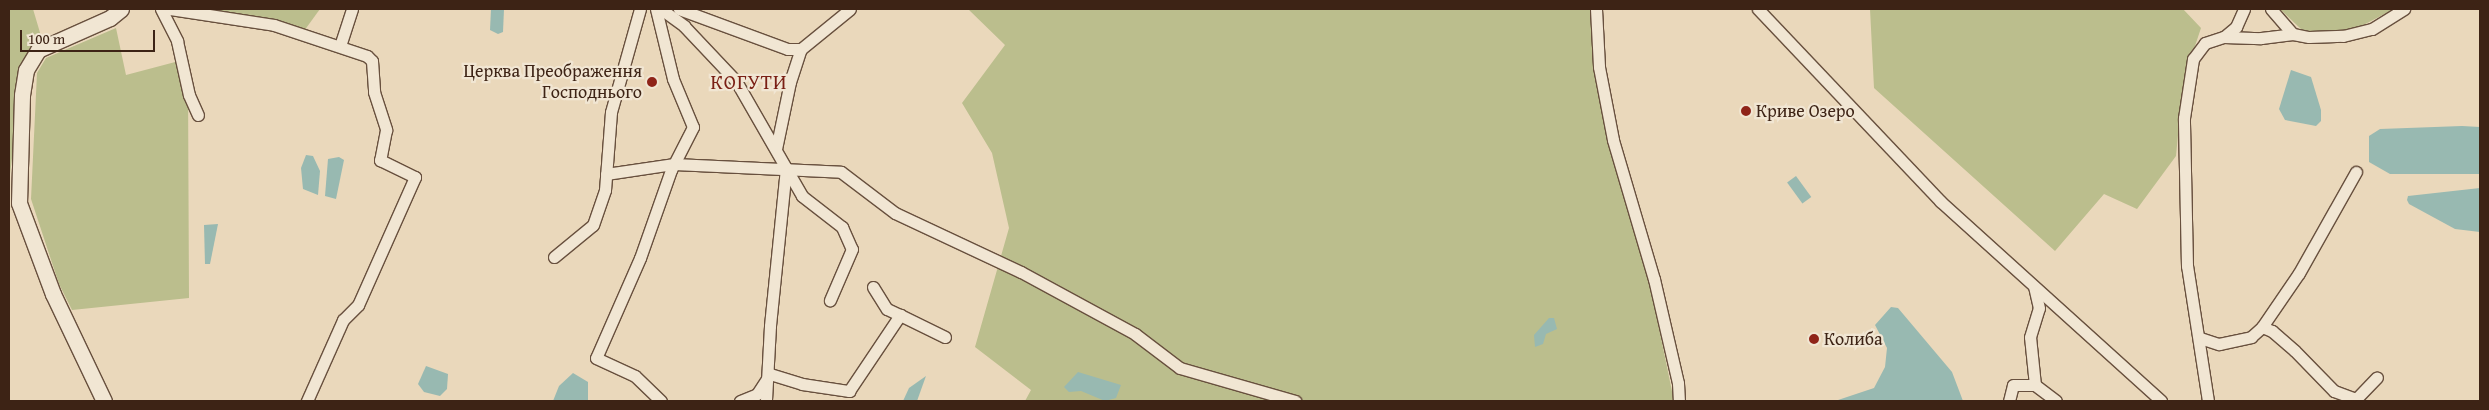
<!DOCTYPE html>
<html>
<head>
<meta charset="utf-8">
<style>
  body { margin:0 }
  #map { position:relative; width:2489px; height:410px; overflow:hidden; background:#ead8bb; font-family:"Gentium Book Plus",serif }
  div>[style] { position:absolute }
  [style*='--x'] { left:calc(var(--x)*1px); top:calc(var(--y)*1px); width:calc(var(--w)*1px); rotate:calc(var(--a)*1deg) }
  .green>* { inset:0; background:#bbbe8d }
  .water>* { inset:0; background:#98b9b1; transform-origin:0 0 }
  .roads { filter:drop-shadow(1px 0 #68503e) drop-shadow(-1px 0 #68503e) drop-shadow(0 1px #68503e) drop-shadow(0 -1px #68503e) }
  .street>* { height:11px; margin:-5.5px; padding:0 5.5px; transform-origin:5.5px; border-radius:5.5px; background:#f1e6d3 }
  .secondary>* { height:15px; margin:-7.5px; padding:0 7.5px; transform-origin:7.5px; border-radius:7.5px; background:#f1e6d3 }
  .dots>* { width:14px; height:14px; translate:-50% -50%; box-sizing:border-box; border:2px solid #f1e6d3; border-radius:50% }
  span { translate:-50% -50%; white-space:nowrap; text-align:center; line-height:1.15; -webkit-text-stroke:4.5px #f1e6d3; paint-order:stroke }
  .poi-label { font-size:18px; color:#3d2315 }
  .right { translate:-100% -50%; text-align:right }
  .left { translate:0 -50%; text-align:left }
  .quarter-label { font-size:20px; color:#7a1f14; letter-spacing:1px }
  .frame { position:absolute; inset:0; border:10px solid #3d2315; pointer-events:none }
  .scale { position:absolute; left:20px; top:30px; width:135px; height:22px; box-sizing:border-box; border:2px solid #3d2315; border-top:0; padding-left:6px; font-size:15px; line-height:18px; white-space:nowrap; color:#3d2315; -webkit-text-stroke:4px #f1e6d3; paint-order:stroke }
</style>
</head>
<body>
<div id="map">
  <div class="green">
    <div style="clip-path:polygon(9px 9px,33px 9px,41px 36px,23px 68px,9px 183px)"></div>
    <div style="clip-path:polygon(196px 9px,320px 9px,304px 31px)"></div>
    <div style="clip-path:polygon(968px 9px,1590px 9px,1599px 91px,1631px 222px,1648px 275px,1674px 401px,1025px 401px,1031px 390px,975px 347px,1009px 228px,992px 153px,962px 103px,1005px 45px)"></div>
    <div style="clip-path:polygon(1870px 9px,2183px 9px,2201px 28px,2191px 58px,2181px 104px,2176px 156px,2137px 209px,2104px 194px,2055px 251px,1874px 88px)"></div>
    <div style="clip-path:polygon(2280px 9px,2394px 9px,2350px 32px,2303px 31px)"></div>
    <div style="clip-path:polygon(116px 28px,126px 75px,179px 61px,188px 82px,189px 298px,72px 310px,59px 284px,31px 199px,37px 73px,46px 58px)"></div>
  </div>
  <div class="water">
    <div style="clip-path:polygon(491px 9px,504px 9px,503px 32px,498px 34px,490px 30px)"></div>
    <div style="clip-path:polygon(2291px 70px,2311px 77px,2321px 110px,2321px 121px,2316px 126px,2285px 120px,2279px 109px)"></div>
    <div style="clip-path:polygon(2462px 126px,2480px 127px,2480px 174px,2390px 174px,2369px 162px,2369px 136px,2380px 129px)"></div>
    <div style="clip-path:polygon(306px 155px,313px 156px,320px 171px,318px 195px,303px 189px,301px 168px)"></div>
    <div style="clip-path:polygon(339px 157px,344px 160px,336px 199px,325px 196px,328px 159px)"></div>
    <div style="left:1796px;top:176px;width:26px;height:11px;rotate:54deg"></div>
    <div style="clip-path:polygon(2480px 188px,2480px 232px,2455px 229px,2409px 204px,2407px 200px,2408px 196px)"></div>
    <div style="clip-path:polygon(218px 224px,210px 264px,205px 264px,204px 225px)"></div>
    <div style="clip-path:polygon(1891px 307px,1898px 308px,1952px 372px,1963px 401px,1835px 401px,1874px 388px,1885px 367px,1887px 348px,1875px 325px)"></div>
    <div style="clip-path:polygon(1549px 318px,1554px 318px,1557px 329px,1546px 334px,1543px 344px,1535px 347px,1534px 335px)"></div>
    <div style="clip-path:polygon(426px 366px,448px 374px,447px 389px,440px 396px,424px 392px,418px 384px)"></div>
    <div style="clip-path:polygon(1078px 372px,1121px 385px,1116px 398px,1105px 401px,1081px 391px,1069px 392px,1064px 387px)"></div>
    <div style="clip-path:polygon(573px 373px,588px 382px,588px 401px,553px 401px,559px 386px)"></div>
    <div style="clip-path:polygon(926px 376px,917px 401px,903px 401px,909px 388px)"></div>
  </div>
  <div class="roads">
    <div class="street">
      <div style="--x:161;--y:9;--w:36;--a:63"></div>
      <div style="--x:177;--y:41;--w:55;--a:77.5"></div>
      <div style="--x:189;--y:95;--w:22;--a:66"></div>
      <div style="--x:170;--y:9;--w:105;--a:8.7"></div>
      <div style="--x:274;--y:25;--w:98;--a:18.4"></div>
      <div style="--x:367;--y:56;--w:7;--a:45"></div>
      <div style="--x:372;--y:61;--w:31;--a:86"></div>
      <div style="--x:374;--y:92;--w:40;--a:72"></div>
      <div style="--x:386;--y:130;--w:31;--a:101"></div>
      <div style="--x:380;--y:160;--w:39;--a:26"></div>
      <div style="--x:415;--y:177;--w:140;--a:114"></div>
      <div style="--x:358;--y:305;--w:21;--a:135"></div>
      <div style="--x:343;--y:320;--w:89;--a:114"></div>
      <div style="--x:656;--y:9;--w:72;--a:76.3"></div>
      <div style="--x:673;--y:79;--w:52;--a:67.4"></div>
      <div style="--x:693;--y:127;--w:48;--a:117.1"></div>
      <div style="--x:671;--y:170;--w:93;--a:109.4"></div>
      <div style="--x:640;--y:258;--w:109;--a:113.7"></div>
      <div style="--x:596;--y:358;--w:43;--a:24.8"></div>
      <div style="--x:635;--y:376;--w:36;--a:44"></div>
      <div style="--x:661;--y:9;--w:29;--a:36"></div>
      <div style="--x:684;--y:26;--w:76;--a:46.6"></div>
      <div style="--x:736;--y:81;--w:100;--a:60.1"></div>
      <div style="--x:786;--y:168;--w:159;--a:95.8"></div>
      <div style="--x:770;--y:326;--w:75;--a:93.1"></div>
      <div style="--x:679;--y:9;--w:116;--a:20.2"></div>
      <div style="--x:788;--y:49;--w:13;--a:0"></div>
      <div style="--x:801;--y:49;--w:63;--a:-39.2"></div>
      <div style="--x:1596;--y:9;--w:58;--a:87"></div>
      <div style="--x:1599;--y:67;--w:74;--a:79.1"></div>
      <div style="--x:1613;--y:140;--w:145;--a:73.6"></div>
      <div style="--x:1654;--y:279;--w:107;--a:77"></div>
      <div style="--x:1678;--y:383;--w:18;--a:87"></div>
      <div style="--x:1758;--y:9;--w:265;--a:46.5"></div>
      <div style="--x:1940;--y:201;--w:298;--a:42.1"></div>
      <div style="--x:2271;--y:9;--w:33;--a:49"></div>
      <div style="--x:2293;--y:34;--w:16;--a:11"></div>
      <div style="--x:2309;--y:37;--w:34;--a:-2"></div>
      <div style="--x:2343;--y:36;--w:30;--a:-14"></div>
      <div style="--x:2372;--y:29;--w:38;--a:-32"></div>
      <div style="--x:2224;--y:37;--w:37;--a:2"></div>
      <div style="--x:2261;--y:38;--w:32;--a:-7"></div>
      <div style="--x:340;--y:46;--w:39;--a:-72"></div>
      <div style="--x:776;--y:149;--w:68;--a:-78.2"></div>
      <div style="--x:790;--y:82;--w:35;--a:-72"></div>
      <div style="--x:786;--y:168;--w:32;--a:60"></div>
      <div style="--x:802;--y:196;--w:51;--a:37.8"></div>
      <div style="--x:842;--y:227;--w:24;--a:66"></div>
      <div style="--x:852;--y:249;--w:56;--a:113.3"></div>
      <div style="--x:606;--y:174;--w:69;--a:-8.4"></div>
      <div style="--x:674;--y:164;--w:167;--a:2.7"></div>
      <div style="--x:841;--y:172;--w:68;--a:37.2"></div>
      <div style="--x:895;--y:213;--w:139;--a:25.1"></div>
      <div style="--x:1021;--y:272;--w:130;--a:28.5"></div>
      <div style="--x:1135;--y:334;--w:56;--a:37.1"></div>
      <div style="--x:1180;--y:368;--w:120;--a:16"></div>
      <div style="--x:554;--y:257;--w:50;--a:-39.4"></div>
      <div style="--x:593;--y:225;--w:37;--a:-71"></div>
      <div style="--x:605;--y:190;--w:78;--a:-85.6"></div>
      <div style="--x:611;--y:112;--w:107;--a:-74.3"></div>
      <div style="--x:873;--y:287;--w:26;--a:58"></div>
      <div style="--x:887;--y:309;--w:14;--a:25"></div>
      <div style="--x:2262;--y:327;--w:11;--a:22"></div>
      <div style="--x:2272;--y:331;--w:30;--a:41"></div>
      <div style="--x:2295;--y:351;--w:56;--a:45.7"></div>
      <div style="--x:2334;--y:391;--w:23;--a:20"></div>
      <div style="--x:2356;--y:399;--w:30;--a:-46"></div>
      <div style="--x:2200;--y:338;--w:20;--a:18"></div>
      <div style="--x:2219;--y:344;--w:33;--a:-12"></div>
      <div style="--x:2251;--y:337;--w:15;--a:-42"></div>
      <div style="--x:2262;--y:327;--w:65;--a:-55.6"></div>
      <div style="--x:2299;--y:273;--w:116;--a:-60.6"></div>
      <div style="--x:2035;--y:385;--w:26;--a:37"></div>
      <div style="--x:740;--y:401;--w:18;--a:-22"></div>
      <div style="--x:757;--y:394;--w:24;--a:-57"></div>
      <div style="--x:770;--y:374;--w:34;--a:17"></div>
      <div style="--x:802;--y:384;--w:48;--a:8.5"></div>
      <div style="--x:849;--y:391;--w:92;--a:-56.1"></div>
      <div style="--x:900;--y:315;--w:50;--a:26.1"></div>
      <div style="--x:2009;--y:401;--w:16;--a:-76"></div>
      <div style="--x:2013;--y:385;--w:22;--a:0"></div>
      <div style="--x:2035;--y:385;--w:48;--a:-95.9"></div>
      <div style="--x:2030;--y:337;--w:30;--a:-73"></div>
      <div style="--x:2039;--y:308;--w:22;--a:-103"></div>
      <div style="--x:2208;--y:401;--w:137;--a:-98.8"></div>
      <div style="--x:2187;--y:266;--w:148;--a:-91.2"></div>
      <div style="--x:2184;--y:118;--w:60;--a:-81.3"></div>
      <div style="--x:2193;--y:59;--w:20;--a:-53"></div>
      <div style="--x:2205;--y:43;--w:20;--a:-18"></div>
      <div style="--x:2224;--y:37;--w:16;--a:-40"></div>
      <div style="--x:2236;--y:27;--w:20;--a:-66"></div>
    </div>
    <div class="secondary">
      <div style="--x:104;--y:401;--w:119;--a:-115.5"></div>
      <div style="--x:53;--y:294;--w:97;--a:-110.5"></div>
      <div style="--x:19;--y:203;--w:108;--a:-88.4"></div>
      <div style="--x:22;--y:95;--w:25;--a:-81"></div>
      <div style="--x:26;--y:70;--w:23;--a:-59"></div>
      <div style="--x:38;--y:50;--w:79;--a:-24"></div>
      <div style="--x:110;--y:18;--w:14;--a:-39"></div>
    </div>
  </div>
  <div class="dots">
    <div style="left:652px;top:82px;background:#8f2418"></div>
    <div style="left:1746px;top:111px;background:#8f2418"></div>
    <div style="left:1814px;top:339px;background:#8f2418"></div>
  </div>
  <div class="poi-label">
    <span class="right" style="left:642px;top:82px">Церква Преображення<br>Господнього</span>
    <span class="left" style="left:1756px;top:111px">Криве Озеро</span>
    <span class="left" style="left:1824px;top:339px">Колиба</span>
  </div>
  <div class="quarter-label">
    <span style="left:749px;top:81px">КОГУТИ</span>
  </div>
  <div class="frame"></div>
  <div class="scale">100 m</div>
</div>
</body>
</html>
